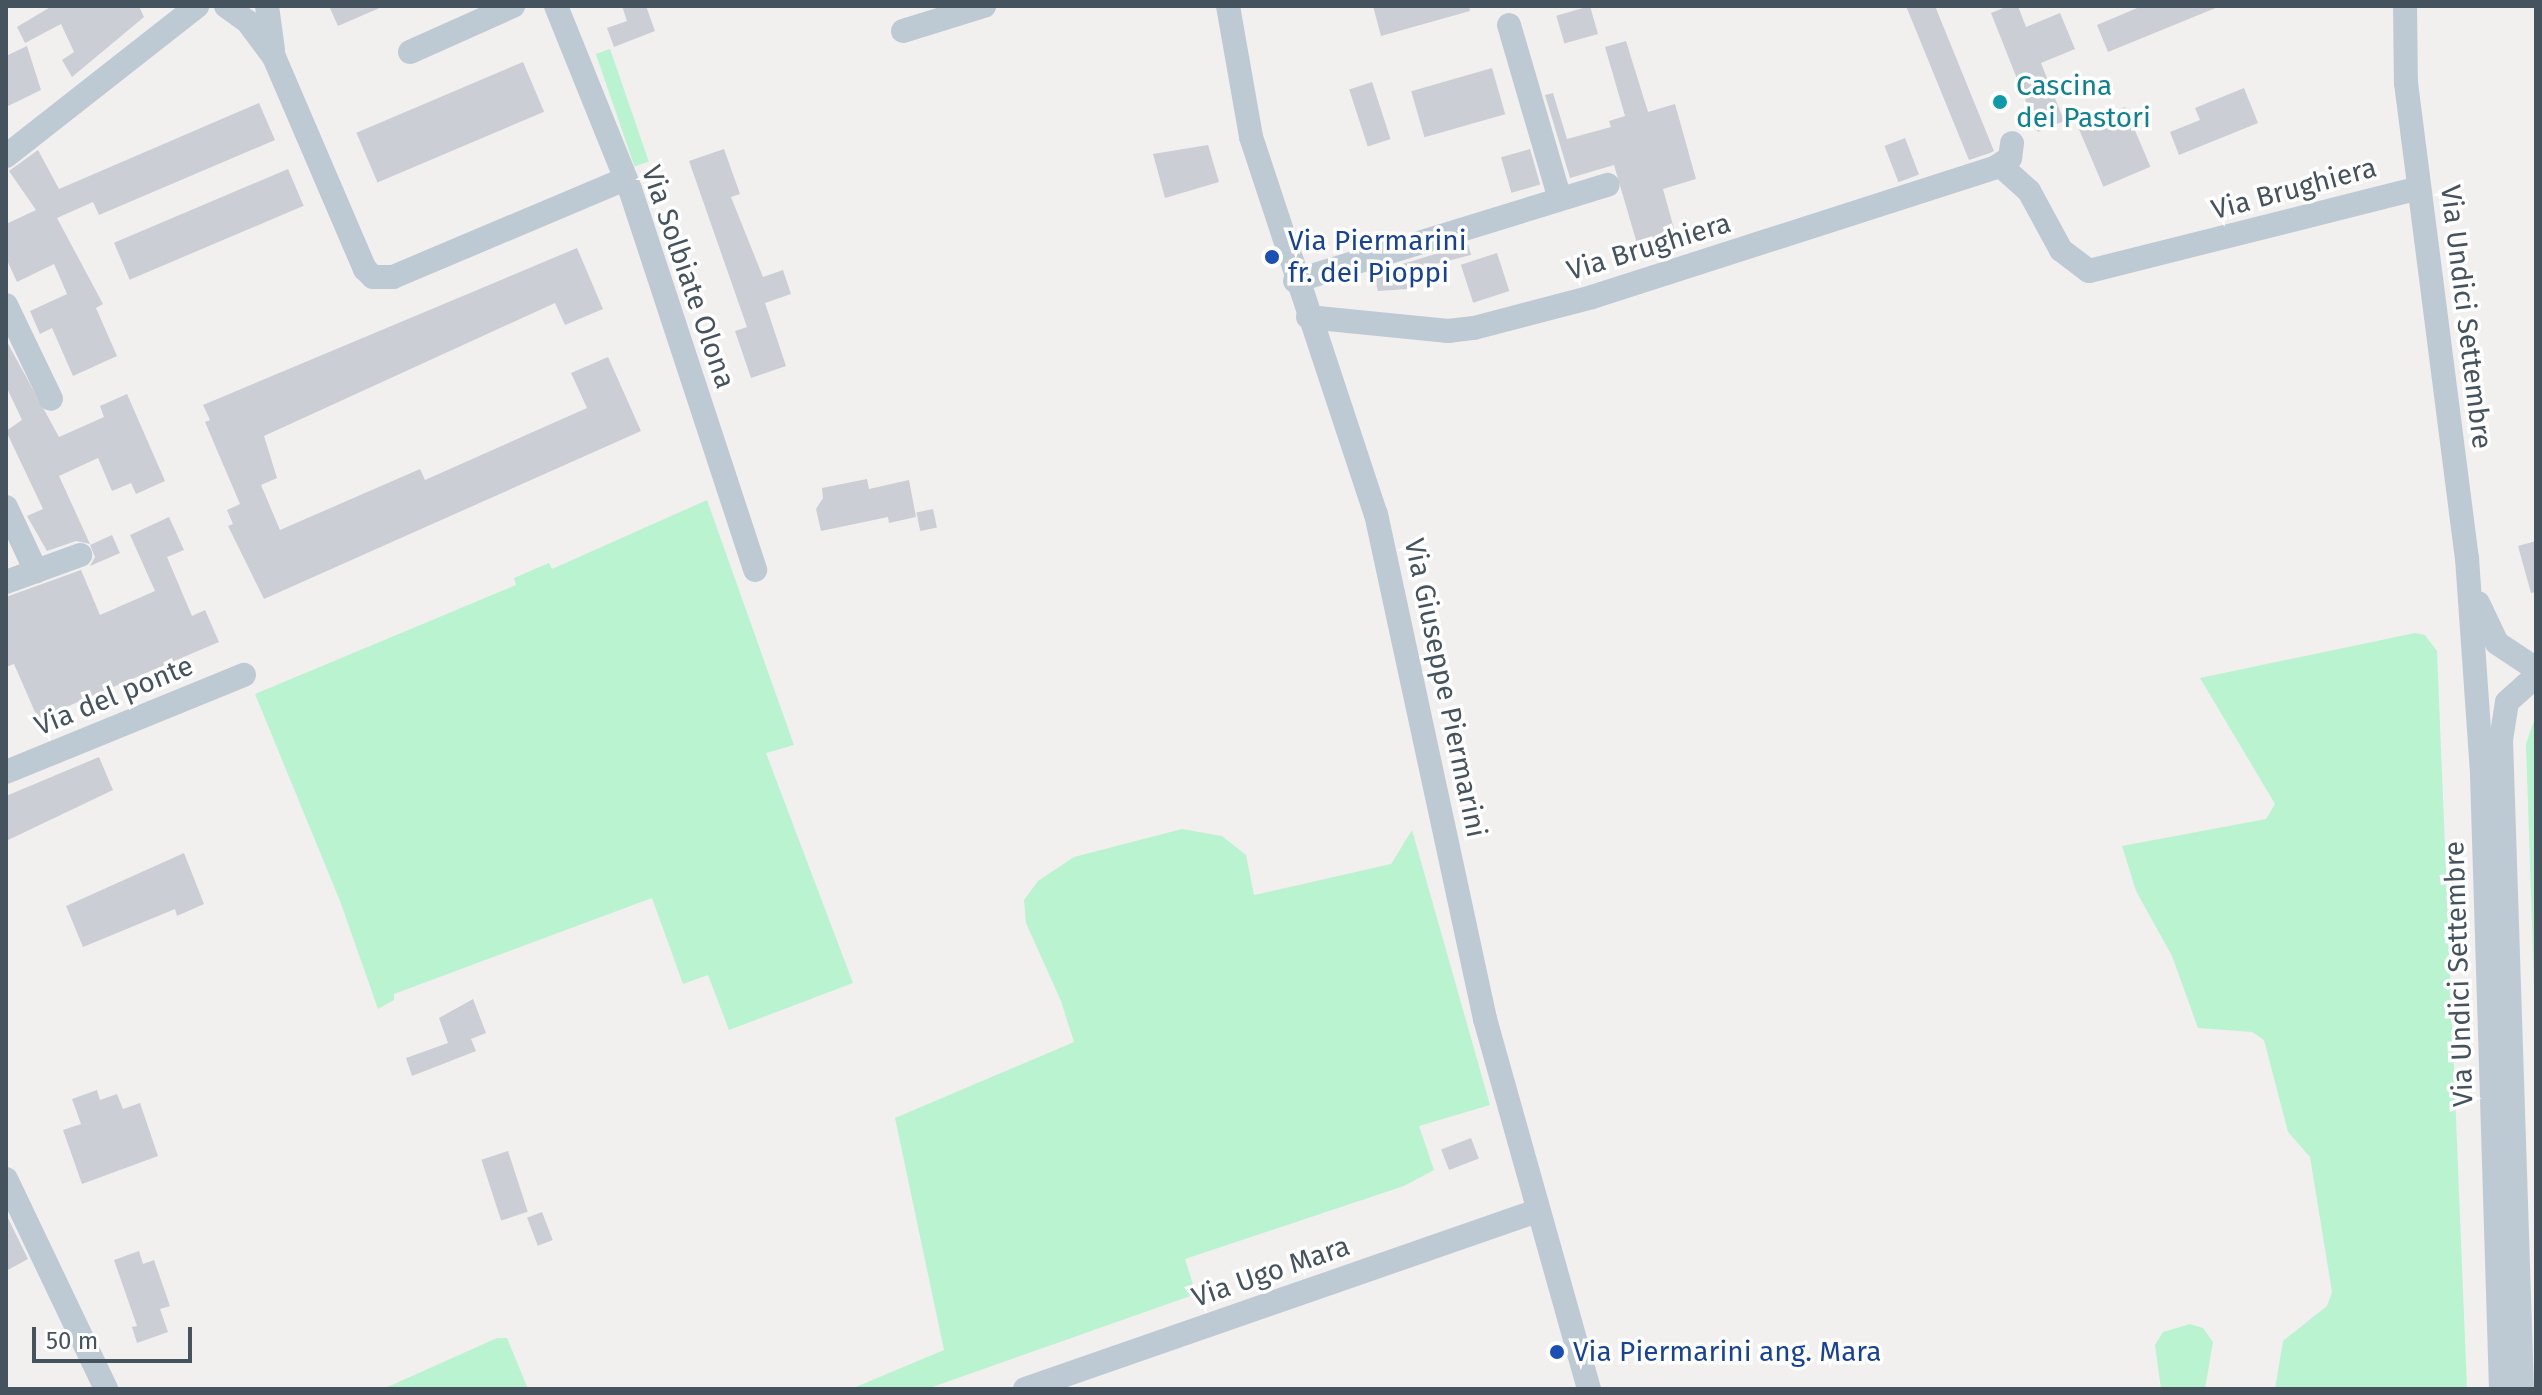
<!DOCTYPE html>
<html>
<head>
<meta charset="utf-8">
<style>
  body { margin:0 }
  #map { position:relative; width:2542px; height:1395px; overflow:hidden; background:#f2efef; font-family:"Fira Sans",sans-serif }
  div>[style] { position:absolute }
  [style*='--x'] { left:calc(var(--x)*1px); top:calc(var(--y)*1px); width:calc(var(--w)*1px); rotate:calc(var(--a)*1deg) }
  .green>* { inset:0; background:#baf3d0; transform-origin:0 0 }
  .building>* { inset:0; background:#cbced4; transform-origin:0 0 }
  .minor>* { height:24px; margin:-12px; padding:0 12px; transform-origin:12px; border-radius:12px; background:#becad3 }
  .dots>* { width:22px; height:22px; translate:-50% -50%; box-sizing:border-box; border:4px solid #fff; border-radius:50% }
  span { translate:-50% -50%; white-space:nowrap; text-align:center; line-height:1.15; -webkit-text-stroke:7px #fff; paint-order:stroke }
  .culture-label { font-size:28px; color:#0d838f }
  .left { translate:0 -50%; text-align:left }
  .street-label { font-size:28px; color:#45535f }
  .transit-label { font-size:28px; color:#164399 }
  .frame { position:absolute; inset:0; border:8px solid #45535f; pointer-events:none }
  .scale { position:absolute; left:32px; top:1327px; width:160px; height:36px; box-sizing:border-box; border:4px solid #45535f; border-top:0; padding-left:10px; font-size:24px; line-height:28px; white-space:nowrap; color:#45535f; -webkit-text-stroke:6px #fff; paint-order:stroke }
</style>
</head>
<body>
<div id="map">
  <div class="green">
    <div style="left:610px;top:49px;width:119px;height:15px;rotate:71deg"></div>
    <div style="clip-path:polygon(707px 500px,794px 745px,766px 753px,853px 983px,729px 1030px,708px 975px,683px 984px,652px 898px,394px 994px,394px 1000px,378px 1009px,340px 901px,255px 694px,516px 585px,514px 578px,549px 563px,552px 569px)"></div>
    <div style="clip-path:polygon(2415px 633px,2425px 635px,2437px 651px,2467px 1389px,2275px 1389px,2283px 1341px,2327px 1306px,2332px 1292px,2310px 1157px,2288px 1132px,2264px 1040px,2252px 1032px,2198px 1028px,2172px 956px,2136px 891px,2122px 846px,2266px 819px,2275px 804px,2200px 678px)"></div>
    <div style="clip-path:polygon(2536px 715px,2536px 1046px,2526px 744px)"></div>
    <div style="clip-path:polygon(1182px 829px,1222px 836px,1246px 855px,1254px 895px,1391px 864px,1412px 830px,1490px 1105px,1419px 1126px,1434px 1170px,1404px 1186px,1185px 1259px,1196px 1294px,927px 1389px,851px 1389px,944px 1350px,895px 1118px,1074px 1042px,1061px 1001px,1026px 923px,1024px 900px,1038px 881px,1074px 857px)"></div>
    <div style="clip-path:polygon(2190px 1324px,2203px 1328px,2213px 1342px,2205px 1389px,2161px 1389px,2155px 1345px,2163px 1332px)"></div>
    <div style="clip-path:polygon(497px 1338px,507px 1338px,528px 1389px,383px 1389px)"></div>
  </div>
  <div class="building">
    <div style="clip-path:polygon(52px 6px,139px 6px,144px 17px,72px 77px,62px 60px,74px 52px,61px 24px,25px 43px,17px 27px)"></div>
    <div style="clip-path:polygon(329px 6px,384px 6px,338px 26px)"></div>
    <div style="clip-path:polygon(622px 6px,646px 6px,655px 31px,614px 47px,607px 28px,627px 21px)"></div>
    <div style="clip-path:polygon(1373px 6px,1469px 6px,1470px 11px,1381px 36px)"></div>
    <div style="left:1590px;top:6px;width:29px;height:35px;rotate:74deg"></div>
    <div style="clip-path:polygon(1906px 6px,1935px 6px,1994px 151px,1990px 153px,1969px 160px)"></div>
    <div style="clip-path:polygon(2008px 6px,2018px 6px,2026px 27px,2060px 13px,2075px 49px,2041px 63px,2064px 121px,2038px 132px,1991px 13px)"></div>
    <div style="clip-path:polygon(2142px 6px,2217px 6px,2218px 7px,2108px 52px,2097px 25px)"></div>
    <div style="clip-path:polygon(1626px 41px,1648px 112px,1675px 104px,1696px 179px,1663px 189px,1676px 236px,1638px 247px,1614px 165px,1570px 178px,1545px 95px,1553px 93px,1567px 139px,1611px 127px,1609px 121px,1625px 116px,1605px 47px)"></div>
    <div style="clip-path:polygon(27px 46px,41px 90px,6px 107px,6px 56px)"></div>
    <div style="left:523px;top:62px;width:54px;height:181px;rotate:67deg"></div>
    <div style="left:1492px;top:68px;width:48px;height:84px;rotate:74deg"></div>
    <div style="left:1372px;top:82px;width:60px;height:24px;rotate:72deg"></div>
    <div style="clip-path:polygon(2244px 88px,2258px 123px,2179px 155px,2170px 132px,2200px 120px,2195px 108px)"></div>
    <div style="clip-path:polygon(259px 103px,275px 140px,99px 215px,93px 202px,57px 218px,103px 304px,96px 308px,117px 356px,73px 376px,52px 328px,40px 334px,30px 311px,67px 294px,54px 264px,17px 282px,6px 258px,6px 224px,36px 210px,9px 171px,38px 150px,59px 189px)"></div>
    <div style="left:2125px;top:107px;width:65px;height:51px;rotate:67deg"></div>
    <div style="left:1905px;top:138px;width:39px;height:22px;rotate:69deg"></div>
    <div style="clip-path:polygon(1208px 145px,1219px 182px,1165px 198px,1153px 154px)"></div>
    <div style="clip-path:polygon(724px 149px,740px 194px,731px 197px,763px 277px,783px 270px,791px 294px,765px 303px,786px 366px,751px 378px,735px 331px,747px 327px,689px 161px)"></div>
    <div style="left:1530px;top:149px;width:37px;height:30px;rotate:74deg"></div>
    <div style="left:288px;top:169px;width:40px;height:189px;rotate:67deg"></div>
    <div style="clip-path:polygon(1468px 244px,1471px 255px,1403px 272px,1408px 289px,1378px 291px,1373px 273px)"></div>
    <div style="clip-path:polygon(577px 248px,603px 309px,565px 325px,555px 303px,264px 436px,277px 478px,261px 485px,280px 530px,420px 469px,425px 480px,587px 408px,571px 373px,608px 357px,641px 431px,264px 599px,228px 526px,233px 524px,227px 510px,240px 504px,205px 422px,210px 420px,203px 405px)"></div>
    <div style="left:1497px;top:253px;width:40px;height:38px;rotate:72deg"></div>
    <div style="clip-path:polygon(6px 340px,59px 437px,104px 417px,100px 406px,127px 394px,165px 481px,136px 494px,131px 483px,112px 491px,98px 458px,59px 476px,90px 544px,76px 541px,47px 551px,27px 516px,43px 509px,6px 431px,22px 420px,6px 386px)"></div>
    <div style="clip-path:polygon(867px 479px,869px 489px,909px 480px,916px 517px,889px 523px,888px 517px,821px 531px,816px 509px,823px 498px,822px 488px)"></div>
    <div style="left:933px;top:509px;width:19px;height:17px;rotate:78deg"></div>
    <div style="clip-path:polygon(169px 517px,184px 550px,167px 557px,192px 616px,205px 610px,219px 642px,38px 719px,14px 664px,6px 667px,6px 597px,81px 570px,100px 615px,155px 591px,130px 535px)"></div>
    <div style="clip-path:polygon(112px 535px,120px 553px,90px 566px,95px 557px,90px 545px)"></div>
    <div style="clip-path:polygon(2536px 541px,2536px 592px,2531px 593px,2518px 546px)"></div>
    <div style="clip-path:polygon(99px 757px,113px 790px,6px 841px,6px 796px)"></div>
    <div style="clip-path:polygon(184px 853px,204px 904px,177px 916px,175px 909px,83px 947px,66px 906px)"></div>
    <div style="clip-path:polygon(473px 999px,486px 1033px,471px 1039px,476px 1051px,412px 1076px,406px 1058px,448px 1043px,439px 1018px)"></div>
    <div style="clip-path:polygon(97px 1090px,100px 1100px,117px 1094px,123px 1109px,140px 1103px,158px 1156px,82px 1184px,63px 1130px,81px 1124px,72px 1099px)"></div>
    <div style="left:1471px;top:1138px;width:22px;height:32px;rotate:69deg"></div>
    <div style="left:508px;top:1151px;width:64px;height:28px;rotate:72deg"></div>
    <div style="left:542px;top:1212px;width:30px;height:16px;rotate:69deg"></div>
    <div style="clip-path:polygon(6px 1214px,28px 1259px,6px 1271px)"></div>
    <div style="clip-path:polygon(139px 1251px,143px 1264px,154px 1260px,170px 1306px,160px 1309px,168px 1332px,137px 1343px,132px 1327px,137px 1326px,114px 1260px)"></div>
  </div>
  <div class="minor">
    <div style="--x:226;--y:6;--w:27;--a:36"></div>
    <div style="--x:248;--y:22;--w:44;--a:53.4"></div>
    <div style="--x:274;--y:57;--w:231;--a:66.8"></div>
    <div style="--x:365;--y:269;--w:11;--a:45"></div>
    <div style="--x:373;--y:277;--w:20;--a:0"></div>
    <div style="--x:393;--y:277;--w:250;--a:-22.9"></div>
    <div style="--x:267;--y:6;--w:44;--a:82.2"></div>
    <div style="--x:556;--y:6;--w:197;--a:68"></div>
    <div style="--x:630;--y:189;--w:401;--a:71.8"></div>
    <div style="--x:1228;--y:6;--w:133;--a:80"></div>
    <div style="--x:1251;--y:137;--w:397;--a:71.7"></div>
    <div style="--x:1376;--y:514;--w:517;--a:77.82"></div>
    <div style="--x:1485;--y:1019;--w:384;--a:74.3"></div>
    <div style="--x:2405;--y:6;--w:77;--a:89.3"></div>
    <div style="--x:2406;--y:83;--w:479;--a:82.7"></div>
    <div style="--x:2467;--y:558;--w:218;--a:86"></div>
    <div style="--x:2482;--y:775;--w:614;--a:88.23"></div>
    <div style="--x:1509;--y:25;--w:181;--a:73.7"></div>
    <div style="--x:903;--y:31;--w:85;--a:-17.2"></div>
    <div style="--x:410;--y:52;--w:113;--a:-24.1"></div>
    <div style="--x:6;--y:156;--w:243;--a:-38.1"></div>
    <div style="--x:2000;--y:165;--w:39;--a:42"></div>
    <div style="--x:2029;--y:191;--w:67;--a:61.5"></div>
    <div style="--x:2061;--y:250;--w:35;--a:37"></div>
    <div style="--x:2089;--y:271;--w:340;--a:-14.1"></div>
    <div style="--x:1295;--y:281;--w:327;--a:-17.1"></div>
    <div style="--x:6;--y:305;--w:104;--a:64.4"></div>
    <div style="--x:1308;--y:317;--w:141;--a:5.7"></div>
    <div style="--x:1448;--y:331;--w:26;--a:-7"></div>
    <div style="--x:1474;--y:328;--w:122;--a:-14.7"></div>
    <div style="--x:1592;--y:297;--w:424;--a:-17.8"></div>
    <div style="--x:1996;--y:167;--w:17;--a:-33"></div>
    <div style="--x:2010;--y:158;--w:15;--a:-82"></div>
    <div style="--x:6;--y:507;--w:71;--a:64.9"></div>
    <div style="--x:6;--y:582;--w:79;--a:-20"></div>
    <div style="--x:2478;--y:603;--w:44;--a:64.6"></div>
    <div style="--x:2497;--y:643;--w:47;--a:33.7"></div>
    <div style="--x:6;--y:772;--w:257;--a:-22.2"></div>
    <div style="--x:6;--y:1179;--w:233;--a:64.5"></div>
    <div style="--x:1025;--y:1389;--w:542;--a:-19.17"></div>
    <div style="--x:2522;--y:1389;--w:649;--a:-91.85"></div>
    <div style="--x:2501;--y:740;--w:38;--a:-81"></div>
    <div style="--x:2507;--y:702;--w:39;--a:-42"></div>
  </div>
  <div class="dots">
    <div style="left:2000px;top:102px;background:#0f9aa8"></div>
    <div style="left:1272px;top:257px;background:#1a4fb4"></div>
    <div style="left:1557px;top:1352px;background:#1a4fb4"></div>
  </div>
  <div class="culture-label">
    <span class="left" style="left:2016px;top:102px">Cascina<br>dei Pastori</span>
  </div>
  <div class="street-label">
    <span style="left:2294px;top:189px;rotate:-15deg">Via Brughiera</span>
    <span style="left:1649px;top:247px;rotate:-17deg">Via Brughiera</span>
    <span style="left:688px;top:277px;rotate:71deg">Via Solbiate Olona</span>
    <span style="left:2466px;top:317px;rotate:83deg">Via Undici Settembre</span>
    <span style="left:1445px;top:688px;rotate:78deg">Via Giuseppe Piermarini</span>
    <span style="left:114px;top:696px;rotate:-22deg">Via del ponte</span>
    <span style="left:2459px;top:974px;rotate:-92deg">Via Undici Settembre</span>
    <span style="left:1271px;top:1272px;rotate:-19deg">Via Ugo Mara</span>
  </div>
  <div class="transit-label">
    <span class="left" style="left:1288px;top:257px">Via Piermarini<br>fr. dei Pioppi</span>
    <span class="left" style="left:1573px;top:1352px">Via Piermarini ang. Mara</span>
  </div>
  <div class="frame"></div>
  <div class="scale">50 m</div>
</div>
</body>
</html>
